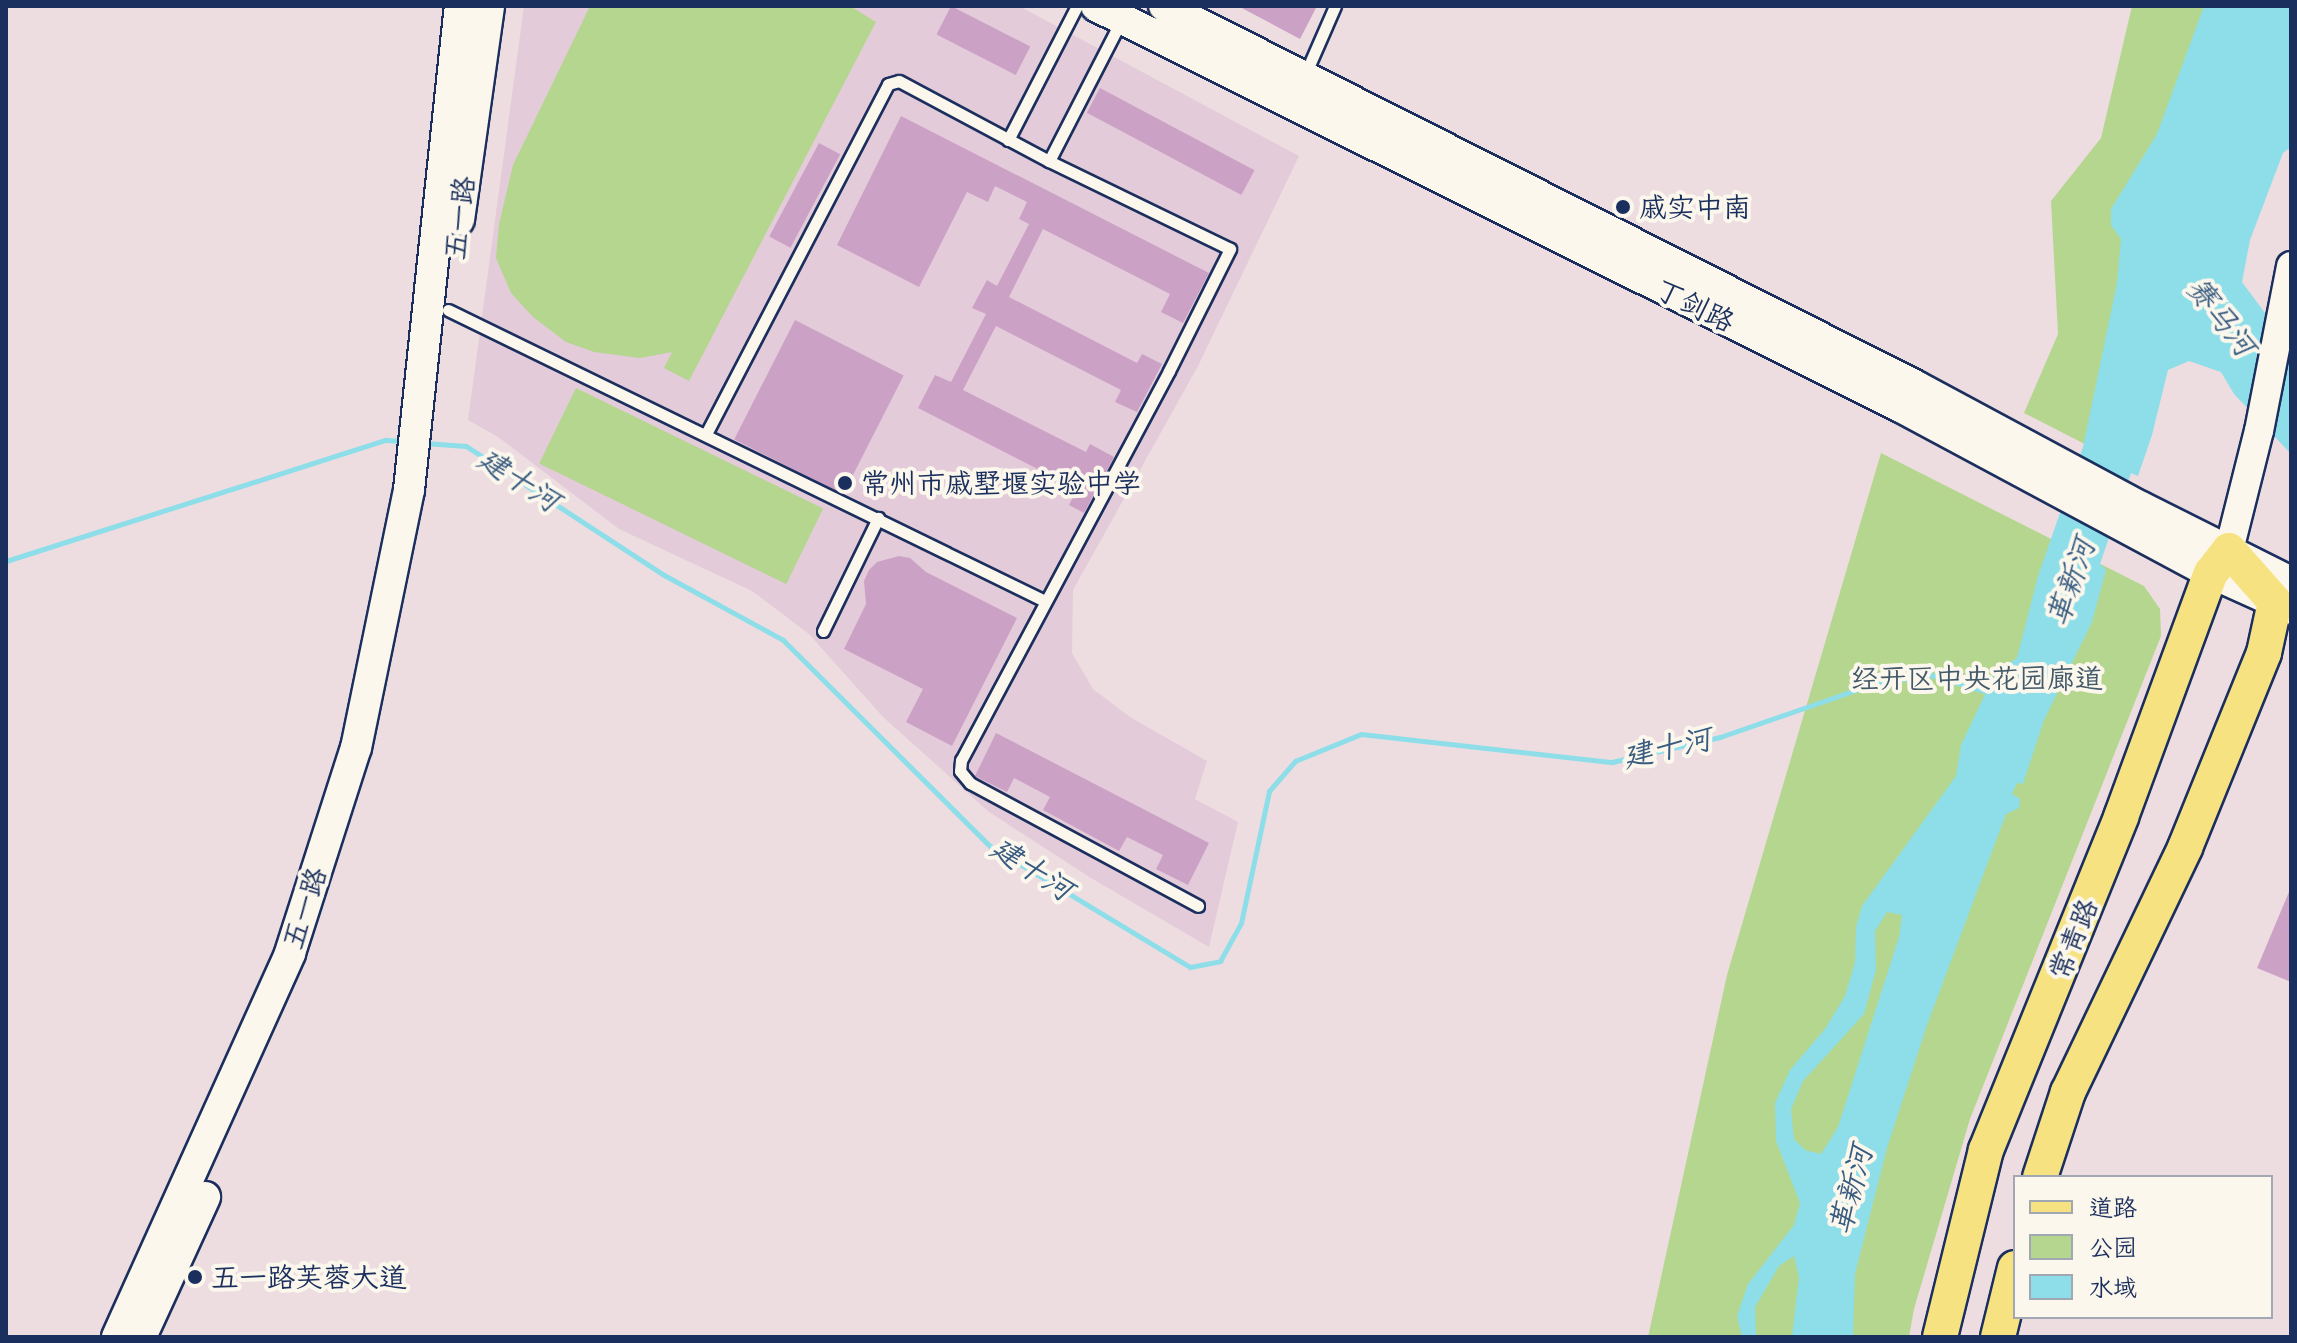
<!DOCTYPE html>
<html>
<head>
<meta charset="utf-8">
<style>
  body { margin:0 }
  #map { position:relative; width:2297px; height:1343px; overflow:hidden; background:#eddde1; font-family:"Shantell Sans","LXGW WenKai TC",sans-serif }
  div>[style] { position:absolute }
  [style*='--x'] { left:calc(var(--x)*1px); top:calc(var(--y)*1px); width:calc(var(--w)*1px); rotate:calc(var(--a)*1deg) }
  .built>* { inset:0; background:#e3cbd9 }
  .green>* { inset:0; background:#b5d68f; transform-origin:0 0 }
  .water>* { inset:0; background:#8ddee8 }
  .stream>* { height:5px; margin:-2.5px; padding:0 2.5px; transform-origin:2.5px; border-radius:2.5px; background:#8ddee8 }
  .building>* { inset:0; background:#cca1c6; transform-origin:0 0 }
  .roads { filter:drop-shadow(2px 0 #1b2f5e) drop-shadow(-2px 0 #1b2f5e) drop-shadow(0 2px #1b2f5e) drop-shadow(0 -2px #1b2f5e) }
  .service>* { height:11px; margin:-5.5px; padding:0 5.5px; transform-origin:5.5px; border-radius:5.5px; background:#fbf7ec }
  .tertiary>* { height:28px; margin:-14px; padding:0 14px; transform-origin:14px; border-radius:14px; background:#fbf7ec }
  .secondary>* { height:30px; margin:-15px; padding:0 15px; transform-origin:15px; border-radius:15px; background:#fbf7ec }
  .primary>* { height:34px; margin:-17px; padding:0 17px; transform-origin:17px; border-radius:17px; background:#f7e281 }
  .dots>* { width:22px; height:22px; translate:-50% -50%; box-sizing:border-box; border:4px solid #fbf7ec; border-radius:50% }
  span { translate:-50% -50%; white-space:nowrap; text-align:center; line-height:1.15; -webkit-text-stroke:8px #fbf7ec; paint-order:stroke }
  .poi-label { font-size:28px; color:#1b2f5e }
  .left { translate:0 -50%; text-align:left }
  .street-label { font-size:28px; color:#1b2f5e }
  .park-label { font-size:28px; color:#42596a }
  .water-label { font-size:30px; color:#385b80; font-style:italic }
  .frame { position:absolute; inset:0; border:8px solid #1b2f5e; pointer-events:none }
  .legend { position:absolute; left:2013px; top:1175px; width:260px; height:144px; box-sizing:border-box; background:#fbf7ec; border:2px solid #a1a7b3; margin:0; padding:10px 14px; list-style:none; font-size:24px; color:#1b2f5e }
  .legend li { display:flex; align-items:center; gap:16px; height:40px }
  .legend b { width:40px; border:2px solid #a1a7b3 }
</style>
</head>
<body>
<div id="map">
  <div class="built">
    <div style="clip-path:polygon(524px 6px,1019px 6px,1299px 156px,1198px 366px,1073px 590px,1072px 653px,1093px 689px,1130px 717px,1207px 761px,1195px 799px,1238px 822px,1209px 947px,1091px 878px,989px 812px,883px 717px,809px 634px,752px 591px,619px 529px,498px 437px,468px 420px)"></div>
  </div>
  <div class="green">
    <div style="clip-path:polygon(590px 6px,850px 6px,876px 22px,689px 381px,664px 368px,672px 352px,640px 358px,594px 352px,566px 342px,533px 317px,511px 293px,496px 258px,499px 224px,513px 165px)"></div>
    <div style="clip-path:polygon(2132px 6px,2229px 6px,2108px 456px,2024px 413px,2058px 334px,2051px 201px,2101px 138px)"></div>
    <div style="left:576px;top:388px;width:275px;height:84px;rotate:26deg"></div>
    <div style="clip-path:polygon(1881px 453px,2144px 586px,2160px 609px,2161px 636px,1970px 1119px,1914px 1309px,1909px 1337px,1648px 1337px,1727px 975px)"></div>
  </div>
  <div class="water">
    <div style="clip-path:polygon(evenodd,2204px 6px,2291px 6px,2291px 147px,2283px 153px,2250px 240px,2242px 282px,2291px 348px,2291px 454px,2234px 394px,2221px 372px,2189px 361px,2168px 370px,2152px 435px,2138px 476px,2131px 473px,2100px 564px,2106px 570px,2092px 622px,2044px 720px,2023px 784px,2017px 783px,2012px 794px,2020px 799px,2019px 808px,2006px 814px,1927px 1025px,1887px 1148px,1855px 1274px,1853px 1337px,1792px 1337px,1799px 1277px,1794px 1256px,1779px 1266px,1755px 1307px,1756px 1337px,1742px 1337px,1737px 1316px,1748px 1284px,1794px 1225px,1800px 1203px,1776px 1141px,1775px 1103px,1790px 1070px,1825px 1029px,1845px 996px,1855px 962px,1856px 927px,1862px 906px,1956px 776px,1961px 745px,1995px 673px,2017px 658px,2038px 576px,2083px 447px,2117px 283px,2121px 239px,2111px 225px,2111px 209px,2157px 134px,2204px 6px,1887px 912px,1902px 915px,1899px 937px,1838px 1127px,1821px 1154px,1805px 1150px,1794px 1139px,1791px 1109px,1803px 1081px,1864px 1014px,1876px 970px,1875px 931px,1887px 912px)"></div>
  </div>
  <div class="stream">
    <div style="--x:425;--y:443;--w:41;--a:4.2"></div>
    <div style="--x:466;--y:446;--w:236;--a:33.1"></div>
    <div style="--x:664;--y:575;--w:136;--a:28.6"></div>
    <div style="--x:783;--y:640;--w:292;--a:44.9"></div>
    <div style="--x:990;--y:846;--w:234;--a:31.2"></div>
    <div style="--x:1190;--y:967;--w:31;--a:-11"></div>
    <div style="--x:1220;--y:961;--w:43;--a:-61.1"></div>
    <div style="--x:1241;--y:923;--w:135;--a:-78"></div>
    <div style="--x:1269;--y:791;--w:40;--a:-49"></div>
    <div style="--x:1295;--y:761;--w:71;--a:-22.2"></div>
    <div style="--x:1361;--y:734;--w:253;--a:6.4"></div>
    <div style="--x:1612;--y:762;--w:111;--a:-13"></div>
    <div style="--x:1720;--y:737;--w:165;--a:-19.1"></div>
    <div style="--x:1876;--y:683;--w:56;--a:-8.3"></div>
    <div style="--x:1931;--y:675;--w:63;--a:16.7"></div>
    <div style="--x:6;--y:561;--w:399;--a:-17.7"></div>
    <div style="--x:386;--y:440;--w:17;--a:3"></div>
  </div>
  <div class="building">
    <div style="left:951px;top:6px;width:89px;height:32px;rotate:27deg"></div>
    <div style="clip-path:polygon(1238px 6px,1317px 6px,1300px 39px)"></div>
    <div style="left:1100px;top:88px;width:175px;height:28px;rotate:28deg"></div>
    <div style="clip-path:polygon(901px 116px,1209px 273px,1183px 323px,1161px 312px,1170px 294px,1043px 229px,1009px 297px,1137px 363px,1142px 354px,1162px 364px,1137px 412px,1115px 402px,1121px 390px,996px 326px,963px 390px,1086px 452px,1090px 444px,1114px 457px,1084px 513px,1069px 505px,1077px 489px,918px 408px,935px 375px,951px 382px,986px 314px,972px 308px,987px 280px,997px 286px,1029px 224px,1019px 219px,1027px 202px,995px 186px,988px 202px,967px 192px,919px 287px,837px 245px)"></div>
    <div style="left:819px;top:143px;width:24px;height:106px;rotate:28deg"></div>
    <div style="left:795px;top:320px;width:122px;height:134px;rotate:27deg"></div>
    <div style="clip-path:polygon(899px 556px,910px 558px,926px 572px,1017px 618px,952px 746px,906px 722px,923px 689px,844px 649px,866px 604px,864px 581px,869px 570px,877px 562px)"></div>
    <div style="clip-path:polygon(996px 733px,1209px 843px,1188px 885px,1156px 869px,1163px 855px,1127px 837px,1119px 851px,1043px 810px,1050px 797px,1014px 778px,1007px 792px,975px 776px)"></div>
    <div style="clip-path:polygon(2291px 887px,2291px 982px,2257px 968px)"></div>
  </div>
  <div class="roads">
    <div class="service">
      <div style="--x:1304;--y:77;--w:77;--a:-66.4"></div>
      <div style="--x:1008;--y:140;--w:151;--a:-62.8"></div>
      <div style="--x:1049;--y:161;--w:160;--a:-62.8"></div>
      <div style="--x:448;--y:310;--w:664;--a:25.99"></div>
      <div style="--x:706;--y:434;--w:394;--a:-62.5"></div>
      <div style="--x:888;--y:84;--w:11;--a:-15"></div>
      <div style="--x:899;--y:81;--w:170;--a:28.1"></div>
      <div style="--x:1049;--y:161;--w:201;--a:25.9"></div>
      <div style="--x:1230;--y:249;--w:136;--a:116.6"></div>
      <div style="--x:1169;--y:371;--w:441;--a:118.1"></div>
      <div style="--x:961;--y:760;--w:11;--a:95"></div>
      <div style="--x:960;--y:771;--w:16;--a:50"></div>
      <div style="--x:970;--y:783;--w:259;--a:28.3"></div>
      <div style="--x:823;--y:631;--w:126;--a:-64"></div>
    </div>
    <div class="tertiary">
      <div style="--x:2229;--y:550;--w:123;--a:-75.9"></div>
      <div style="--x:2259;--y:431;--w:168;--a:-79"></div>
    </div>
    <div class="secondary">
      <div style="--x:1096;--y:6;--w:899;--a:26.48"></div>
      <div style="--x:1901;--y:407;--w:352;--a:28.2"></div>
      <div style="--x:2211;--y:573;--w:88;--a:24.2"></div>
      <div style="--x:1164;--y:6;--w:843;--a:26.81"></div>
      <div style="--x:1916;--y:386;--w:255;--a:28.3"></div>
      <div style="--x:2141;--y:507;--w:168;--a:26.6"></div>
      <div style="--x:459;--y:220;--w:216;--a:-82"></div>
      <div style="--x:117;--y:1337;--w:421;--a:-65.7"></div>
      <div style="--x:290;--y:953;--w:215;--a:-72.2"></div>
      <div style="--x:356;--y:748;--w:263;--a:-78.4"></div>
      <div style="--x:409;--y:490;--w:487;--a:-84"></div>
      <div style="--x:141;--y:1337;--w:154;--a:-65.4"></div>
    </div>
    <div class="primary">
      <div style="--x:1940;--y:1337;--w:193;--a:-76.2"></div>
      <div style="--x:1986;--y:1150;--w:359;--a:-67.9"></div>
      <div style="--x:2121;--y:817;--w:260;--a:-69.8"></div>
      <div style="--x:2211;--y:573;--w:29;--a:-52"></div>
      <div style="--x:2229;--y:550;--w:69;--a:48.5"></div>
      <div style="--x:2275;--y:602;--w:52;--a:102.2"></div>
      <div style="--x:2264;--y:653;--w:210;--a:112.1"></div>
      <div style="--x:2185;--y:848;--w:271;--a:115.6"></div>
      <div style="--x:2068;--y:1092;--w:89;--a:108.2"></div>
      <div style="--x:1998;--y:1337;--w:71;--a:-76.2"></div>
    </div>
  </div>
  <div class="dots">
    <div style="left:1623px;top:207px;background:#1b2f5e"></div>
    <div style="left:845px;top:483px;background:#1b2f5e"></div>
    <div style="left:195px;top:1277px;background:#1b2f5e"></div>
  </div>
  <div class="poi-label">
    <span class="left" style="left:1639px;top:207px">戚实中南</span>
    <span class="left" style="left:861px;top:483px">常州市戚墅堰实验中学</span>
    <span class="left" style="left:211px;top:1277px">五一路芙蓉大道</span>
  </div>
  <div class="street-label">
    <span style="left:459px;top:218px;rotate:-83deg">五一路</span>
    <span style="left:1695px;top:305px;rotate:26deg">丁剑路</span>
    <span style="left:304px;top:908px;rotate:-72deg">五一路</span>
    <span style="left:2073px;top:939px;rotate:-68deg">常青路</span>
  </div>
  <div class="park-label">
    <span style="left:1977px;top:678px">经开区中央花园廊道</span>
  </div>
  <div class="water-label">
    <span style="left:2221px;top:317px;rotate:52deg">赛马河</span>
    <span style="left:519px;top:480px;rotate:33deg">建十河</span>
    <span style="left:2071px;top:582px;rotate:-71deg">革新河</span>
    <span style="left:1667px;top:748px;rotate:-13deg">建十河</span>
    <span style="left:1032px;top:869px;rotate:33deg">建十河</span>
    <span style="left:1851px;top:1190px;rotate:-75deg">革新河</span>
  </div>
  <div class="frame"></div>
  <ul class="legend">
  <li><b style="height:10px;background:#f7e281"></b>道路</li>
  <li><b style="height:22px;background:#b5d68f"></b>公园</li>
  <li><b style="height:22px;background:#8ddee8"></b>水域</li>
  </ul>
</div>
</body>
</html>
